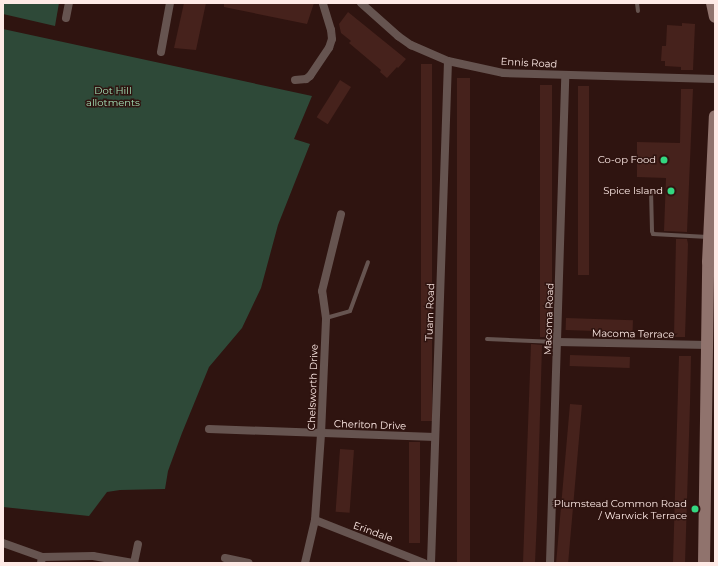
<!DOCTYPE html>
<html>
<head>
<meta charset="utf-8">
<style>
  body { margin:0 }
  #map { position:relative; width:718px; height:566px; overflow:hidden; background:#2f1410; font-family:Montserrat,sans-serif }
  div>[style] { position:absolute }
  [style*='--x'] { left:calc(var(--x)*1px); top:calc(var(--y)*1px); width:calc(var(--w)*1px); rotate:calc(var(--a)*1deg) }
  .green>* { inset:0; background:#2e4938 }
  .building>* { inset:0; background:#46221c; transform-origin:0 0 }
  .lane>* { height:4px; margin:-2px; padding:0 2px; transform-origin:2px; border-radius:2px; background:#665450 }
  .street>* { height:8px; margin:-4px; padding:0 4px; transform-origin:4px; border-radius:4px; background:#665450 }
  .secondary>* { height:12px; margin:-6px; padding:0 6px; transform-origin:6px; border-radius:6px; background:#90736d }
  .dots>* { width:11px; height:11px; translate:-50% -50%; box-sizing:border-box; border:2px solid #2f1410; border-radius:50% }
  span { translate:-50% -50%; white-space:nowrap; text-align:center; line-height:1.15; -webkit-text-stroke:3px #2f1410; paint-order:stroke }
  .street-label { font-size:10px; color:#feeae6 }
  .park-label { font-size:10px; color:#a2e0b6 }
  .poi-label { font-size:10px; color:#feeae6 }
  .right { translate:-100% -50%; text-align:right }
  .frame { position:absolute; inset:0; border:4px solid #feeae6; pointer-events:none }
</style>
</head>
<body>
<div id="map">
  <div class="green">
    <div style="clip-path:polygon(3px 3px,59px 3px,55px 26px,3px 14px)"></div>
    <div style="clip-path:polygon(3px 29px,312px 96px,294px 139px,310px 144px,278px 225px,261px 288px,242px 328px,209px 367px,182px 433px,168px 471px,165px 489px,120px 490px,107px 492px,89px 516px,3px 507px)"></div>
  </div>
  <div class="building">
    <div style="clip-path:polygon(184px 3px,206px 3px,196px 50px,174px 48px)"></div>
    <div style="clip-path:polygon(224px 3px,314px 3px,307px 24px,224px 7px)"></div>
    <div style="clip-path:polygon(348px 12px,406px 59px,398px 68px,397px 67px,387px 78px,380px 72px,381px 70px,349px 43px,351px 41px,341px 33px,339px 24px)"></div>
    <div style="clip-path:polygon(682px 23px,695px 24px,693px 70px,681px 70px,681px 67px,665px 66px,665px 61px,661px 61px,662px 46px,666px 46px,667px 25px,682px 26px)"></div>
    <div style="left:421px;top:64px;width:11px;height:357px"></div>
    <div style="left:457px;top:78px;width:13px;height:485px"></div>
    <div style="left:340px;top:80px;width:13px;height:44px;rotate:32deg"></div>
    <div style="left:540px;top:85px;width:12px;height:252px"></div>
    <div style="left:578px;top:86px;width:11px;height:189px"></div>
    <div style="clip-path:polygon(681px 89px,693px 89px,687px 232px,664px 231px,666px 178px,637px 177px,637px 142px,680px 143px)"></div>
    <div style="clip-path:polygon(676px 239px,687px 239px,688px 244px,685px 337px,674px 337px)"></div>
    <div style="left:566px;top:318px;width:67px;height:12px;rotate:2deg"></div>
    <div style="clip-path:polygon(531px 344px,542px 345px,537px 518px,535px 563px,523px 563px)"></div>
    <div style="left:570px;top:355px;width:60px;height:11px;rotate:2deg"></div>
    <div style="clip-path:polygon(679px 356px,691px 356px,690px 403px,685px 563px,673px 563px)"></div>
    <div style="left:570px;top:404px;width:12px;height:159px;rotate:5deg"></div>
    <div style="left:409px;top:442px;width:11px;height:101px"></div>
    <div style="left:340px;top:449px;width:14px;height:63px;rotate:4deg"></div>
  </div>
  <div class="lane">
    <div style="--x:637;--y:3;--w:8;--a:83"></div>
    <div style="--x:651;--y:190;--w:41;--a:88.6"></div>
    <div style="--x:652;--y:231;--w:3;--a:72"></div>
    <div style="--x:653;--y:234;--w:55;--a:3.1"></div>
    <div style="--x:326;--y:318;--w:25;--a:-16"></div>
    <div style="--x:350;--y:311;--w:52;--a:-69.8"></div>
    <div style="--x:487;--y:339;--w:70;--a:2.5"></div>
  </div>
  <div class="street">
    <div style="--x:361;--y:3;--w:50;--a:41.7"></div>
    <div style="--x:398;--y:36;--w:16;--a:35"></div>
    <div style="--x:411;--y:45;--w:40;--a:23.4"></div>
    <div style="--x:448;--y:61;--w:56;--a:12.3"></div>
    <div style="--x:503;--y:73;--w:212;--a:1.6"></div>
    <div style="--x:66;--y:18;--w:15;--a:-79"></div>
    <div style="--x:161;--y:52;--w:50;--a:-79.6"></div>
    <div style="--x:295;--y:80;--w:11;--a:-5"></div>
    <div style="--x:306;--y:79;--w:5;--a:-37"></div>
    <div style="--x:310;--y:76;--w:34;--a:-56"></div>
    <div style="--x:329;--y:48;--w:9;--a:-72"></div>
    <div style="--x:332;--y:39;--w:9;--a:-96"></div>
    <div style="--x:331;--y:30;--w:28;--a:-107"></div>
    <div style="--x:558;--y:342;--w:150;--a:1.1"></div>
    <div style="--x:209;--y:429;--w:226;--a:2"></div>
    <div style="--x:315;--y:520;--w:117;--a:21.5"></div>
    <div style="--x:3;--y:543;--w:41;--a:19.7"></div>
    <div style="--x:225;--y:558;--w:24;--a:12"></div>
    <div style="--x:41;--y:563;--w:6;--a:-81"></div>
    <div style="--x:42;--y:557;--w:51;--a:-1.1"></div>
    <div style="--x:93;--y:556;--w:42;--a:9.7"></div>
    <div style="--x:134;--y:563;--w:19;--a:-78"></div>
    <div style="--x:305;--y:563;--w:44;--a:-76.9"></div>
    <div style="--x:315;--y:520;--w:86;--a:-86"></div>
    <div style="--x:321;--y:434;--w:116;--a:-87.5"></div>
    <div style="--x:326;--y:318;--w:27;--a:-98"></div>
    <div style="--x:322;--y:291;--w:79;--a:-76.1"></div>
    <div style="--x:431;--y:563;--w:502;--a:-88.06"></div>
    <div style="--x:550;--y:563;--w:487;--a:-88.2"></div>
  </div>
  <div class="secondary">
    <div style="--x:712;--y:3;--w:14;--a:78"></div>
    <div style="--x:704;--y:563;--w:301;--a:-89.2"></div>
    <div style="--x:708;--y:262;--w:146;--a:-87.3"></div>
  </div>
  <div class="dots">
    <div style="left:664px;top:160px;background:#33d881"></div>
    <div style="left:671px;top:191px;background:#33d881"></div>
    <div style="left:695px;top:509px;background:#33d881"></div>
  </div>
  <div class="street-label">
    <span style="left:529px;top:63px;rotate:3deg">Ennis Road</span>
    <span style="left:430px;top:312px;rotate:-88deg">Tuam Road</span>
    <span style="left:549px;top:319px;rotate:-88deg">Macoma Road</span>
    <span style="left:633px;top:334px;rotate:1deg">Macoma Terrace</span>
    <span style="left:313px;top:387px;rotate:-88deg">Chelsworth Drive</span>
    <span style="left:370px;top:425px;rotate:2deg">Cheriton Drive</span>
    <span style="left:373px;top:532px;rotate:20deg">Erindale</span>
  </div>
  <div class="park-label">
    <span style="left:113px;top:96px">Dot Hill<br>allotments</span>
  </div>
  <div class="poi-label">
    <span class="right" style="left:656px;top:160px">Co-op Food</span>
    <span class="right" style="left:663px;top:191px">Spice Island</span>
    <span class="right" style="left:687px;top:509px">Plumstead Common Road<br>/ Warwick Terrace</span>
  </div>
  <div class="frame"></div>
</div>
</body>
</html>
